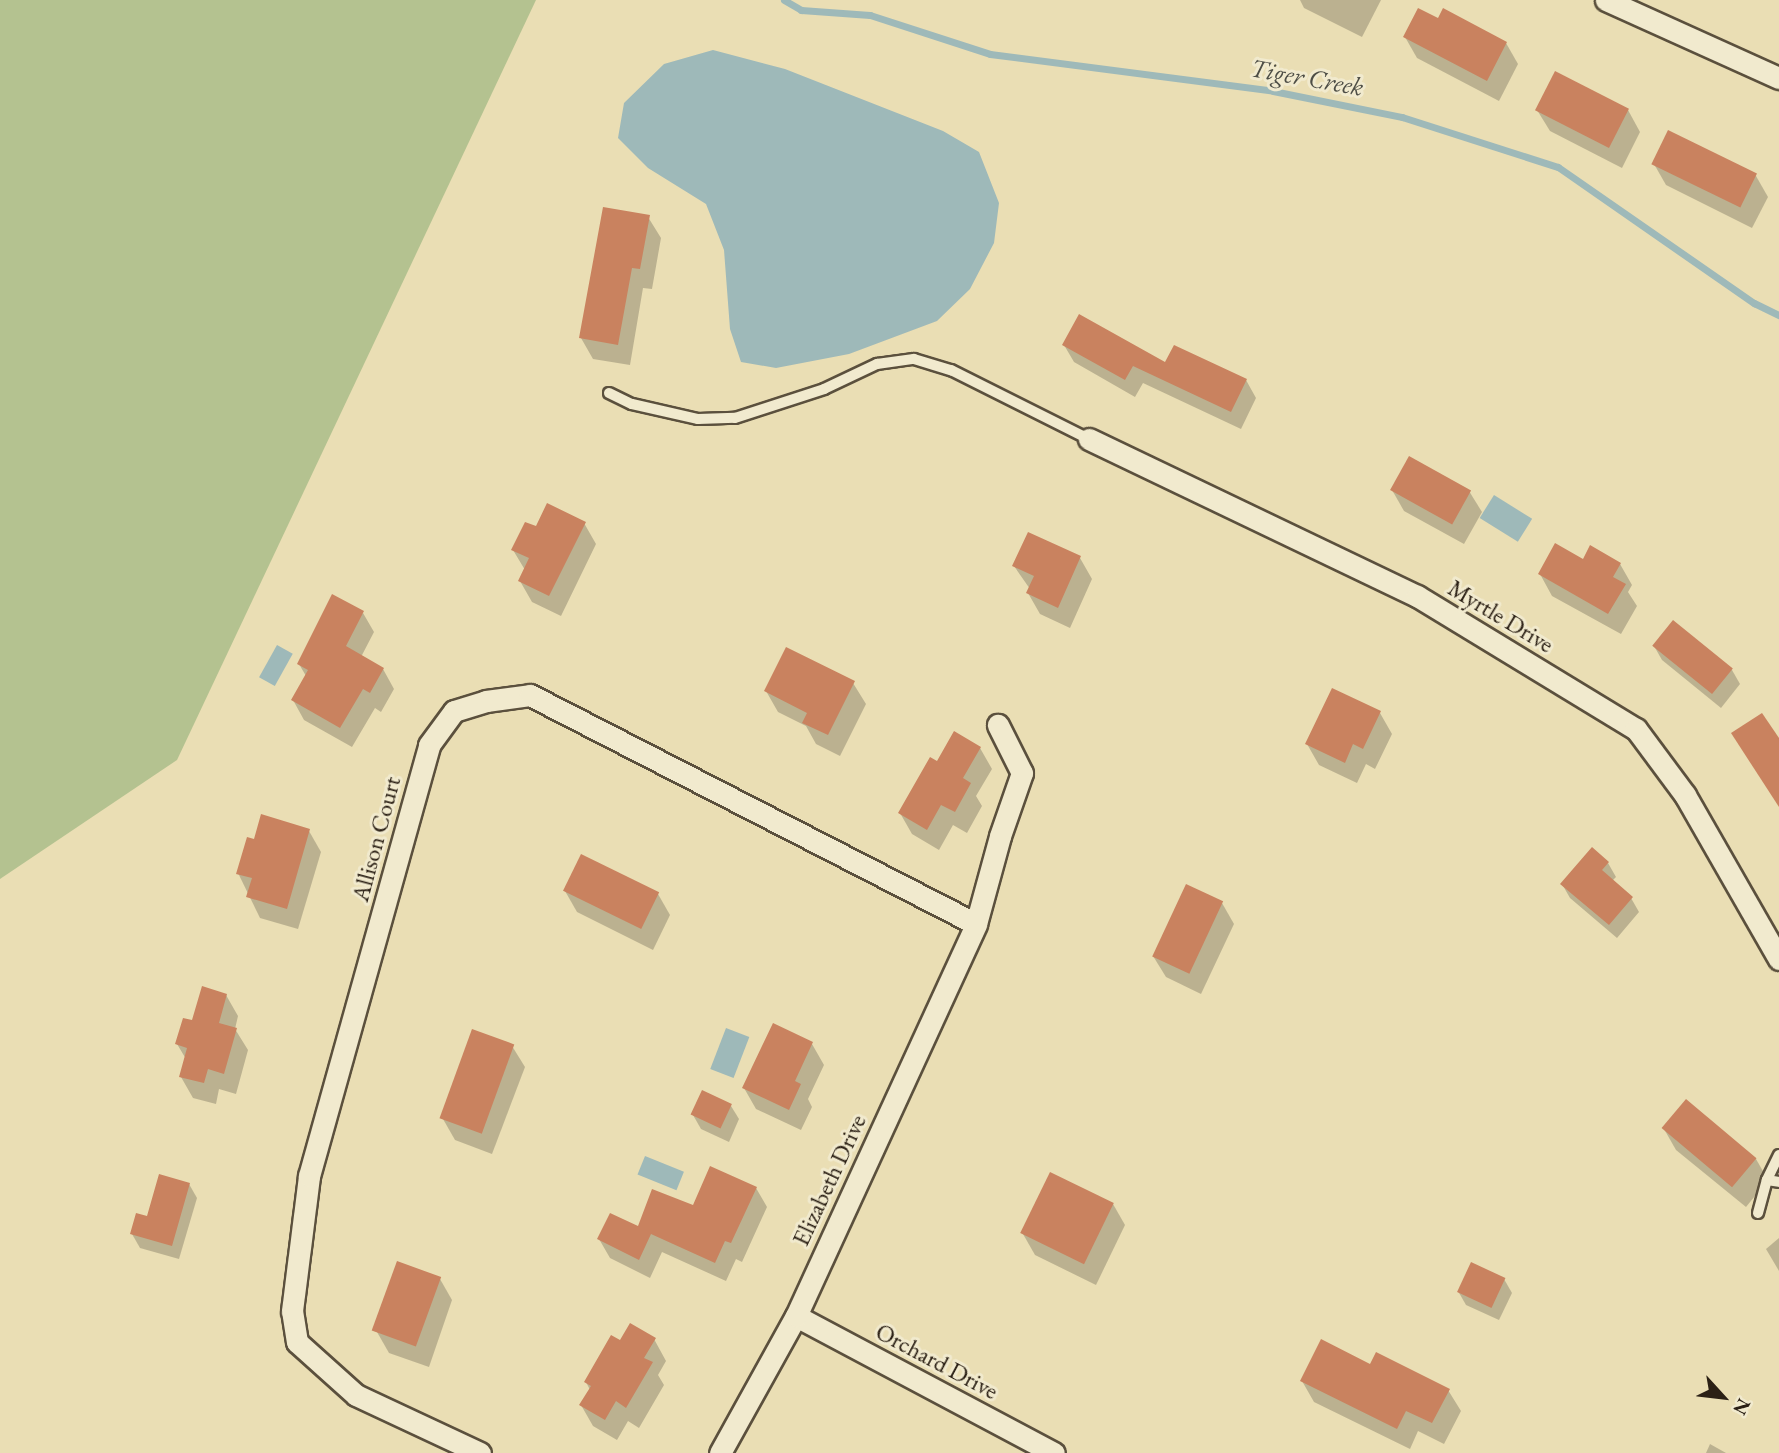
<!DOCTYPE html>
<html>
<head>
<meta charset="utf-8">
<style>
  body { margin:0 }
  #map { position:relative; width:1779px; height:1453px; overflow:hidden; background:#eadeb4; font-family:"EB Garamond",serif }
  div>[style] { position:absolute }
  [style*='--x'] { left:calc(var(--x)*1px); top:calc(var(--y)*1px); width:calc(var(--w)*1px); rotate:calc(var(--a)*1deg) }
  .green>* { inset:0; background:#b4c290 }
  .water>* { inset:0; background:#9eb9b9; transform-origin:0 0 }
  .shadow>* { inset:0; background:#0003 }
  .stream>* { height:7px; margin:-3.5px; padding:0 3.5px; transform-origin:3.5px; border-radius:3.5px; background:#9eb9b9 }
  .building>* { inset:0; background:#c9825f; transform-origin:0 0 }
  .roads { filter:drop-shadow(2px 0 #5b503d) drop-shadow(-2px 0 #5b503d) drop-shadow(0 2px #5b503d) drop-shadow(0 -2px #5b503d) }
  .lane>* { height:10px; margin:-5px; padding:0 5px; transform-origin:5px; border-radius:5px; background:#f1eace }
  .street>* { height:21px; margin:-10.5px; padding:0 10.5px; transform-origin:10.5px; border-radius:10.5px; background:#f1eace }
  span { translate:-50% -50%; white-space:nowrap; text-align:center; line-height:1.15; -webkit-text-stroke:6px #f1eace; paint-order:stroke }
  .street-label { font-size:24px; color:#2b2015 }
  .water-label { font-size:26px; color:#4e4e46; font-style:italic }
  .north { position:absolute; left:1688px; top:1362px; width:70px; height:70px; -webkit-text-stroke:5px #f1eace; paint-order:stroke; rotate:117deg; font-size:19px; font-weight:700; line-height:28px; text-align:center; color:#2b2015 }
  .north::after { content:''; display:block; margin:auto; width:24px; height:32px; background:#2b2015; clip-path:polygon(50% 0,100% 100%,50% 72%,0 100%) }
</style>
</head>
<body>
<div id="map">
  <div class="green">
    <div style="clip-path:polygon(0 0,536px 0,177px 760px,0 879px)"></div>
  </div>
  <div class="water">
    <div style="clip-path:polygon(713px 50px,785px 69px,943px 131px,979px 152px,999px 203px,994px 243px,970px 289px,937px 321px,849px 354px,776px 368px,741px 362px,730px 329px,724px 250px,706px 204px,648px 168px,618px 138px,624px 103px,664px 64px)"></div>
    <div style="left:1494px;top:495px;width:45px;height:27px;rotate:32deg"></div>
    <div style="left:277px;top:645px;width:18px;height:37px;rotate:29deg"></div>
    <div style="left:726px;top:1028px;width:25px;height:44px;rotate:21deg"></div>
    <div style="left:645px;top:1156px;width:42px;height:20px;rotate:22deg"></div>
  </div>
  <div class="shadow">
    <div style="clip-path:polygon(1300px 0,1381px 0,1362px 37px,1304px 8px)"></div>
    <div style="clip-path:polygon(1438px 21px,1506px 43px,1518px 64px,1499px 101px,1417px 58px,1405px 37px)"></div>
    <div style="clip-path:polygon(1537px 110px,1628px 110px,1640px 132px,1622px 168px,1550px 131px)"></div>
    <div style="clip-path:polygon(1654px 164px,1756px 176px,1768px 197px,1752px 228px,1666px 185px)"></div>
    <div style="clip-path:polygon(648px 217px,661px 238px,652px 289px,643px 288px,630px 365px,593px 359px,581px 338px)"></div>
    <div style="clip-path:polygon(1064px 345px,1246px 380px,1256px 398px,1241px 429px,1143px 383px,1135px 397px,1074px 362px)"></div>
    <div style="clip-path:polygon(1392px 490px,1469px 491px,1482px 512px,1464px 544px,1404px 511px)"></div>
    <div style="clip-path:polygon(584px 523px,596px 544px,561px 616px,532px 602px,520px 581px,525px 570px,513px 550px,536px 529px)"></div>
    <div style="clip-path:polygon(1080px 558px,1092px 579px,1070px 628px,1040px 614px,1028px 593px,1030px 589px,1014px 566px)"></div>
    <div style="clip-path:polygon(1583px 561px,1620px 564px,1632px 585px,1628px 592px,1637px 606px,1621px 634px,1552px 596px,1540px 574px)"></div>
    <div style="clip-path:polygon(363px 613px,374px 632px,361px 657px,383px 669px,394px 689px,381px 712px,375px 708px,352px 747px,304px 720px,293px 700px,306px 676px,299px 664px)"></div>
    <div style="clip-path:polygon(1654px 646px,1732px 670px,1740px 684px,1721px 708px,1662px 660px)"></div>
    <div style="clip-path:polygon(853px 683px,866px 704px,840px 756px,816px 744px,806px 726px,778px 712px,766px 691px)"></div>
    <div style="clip-path:polygon(1380px 713px,1392px 734px,1375px 769px,1366px 764px,1357px 783px,1319px 765px,1307px 744px)"></div>
    <div style="clip-path:polygon(980px 748px,992px 769px,976px 796px,982px 806px,967px 833px,953px 825px,939px 850px,912px 834px,900px 813px,938px 763px)"></div>
    <div style="clip-path:polygon(309px 831px,321px 852px,298px 929px,260px 918px,238px 873px,255px 841px)"></div>
    <div style="clip-path:polygon(1608px 863px,1616px 877px,1612px 881px,1631px 898px,1639px 912px,1617px 938px,1570px 898px,1562px 884px)"></div>
    <div style="clip-path:polygon(565px 891px,658px 894px,670px 915px,653px 950px,577px 912px)"></div>
    <div style="clip-path:polygon(1222px 903px,1234px 924px,1201px 994px,1166px 977px,1153px 956px)"></div>
    <div style="clip-path:polygon(226px 995px,238px 1016px,235px 1029px,248px 1050px,236px 1094px,219px 1089px,216px 1104px,193px 1098px,181px 1077px,186px 1059px,177px 1044px,193px 1023px)"></div>
    <div style="clip-path:polygon(774px 1026px,812px 1044px,824px 1065px,808px 1099px,812px 1107px,801px 1130px,756px 1109px,744px 1088px)"></div>
    <div style="clip-path:polygon(512px 1046px,525px 1067px,492px 1154px,455px 1140px,443px 1119px)"></div>
    <div style="clip-path:polygon(731px 1106px,739px 1119px,729px 1142px,701px 1129px,693px 1115px)"></div>
    <div style="clip-path:polygon(1664px 1129px,1756px 1159px,1768px 1180px,1746px 1207px,1676px 1150px)"></div>
    <div style="clip-path:polygon(189px 1184px,197px 1198px,179px 1259px,140px 1248px,132px 1234px)"></div>
    <div style="clip-path:polygon(756px 1188px,767px 1207px,742px 1262px,736px 1259px,726px 1281px,662px 1252px,650px 1278px,610px 1258px,599px 1239px)"></div>
    <div style="clip-path:polygon(1113px 1204px,1125px 1225px,1096px 1285px,1035px 1255px,1023px 1234px)"></div>
    <div style="clip-path:polygon(1779px 1238px,1779px 1271px,1766px 1249px)"></div>
    <div style="clip-path:polygon(440px 1279px,452px 1300px,429px 1367px,389px 1353px,377px 1332px)"></div>
    <div style="clip-path:polygon(1504px 1279px,1512px 1293px,1499px 1320px,1466px 1305px,1458px 1291px)"></div>
    <div style="clip-path:polygon(654px 1339px,666px 1361px,658px 1375px,664px 1385px,639px 1428px,628px 1421px,617px 1440px,593px 1426px,581px 1405px,590px 1390px,586px 1382px,621px 1343px)"></div>
    <div style="clip-path:polygon(1371px 1366px,1448px 1390px,1461px 1411px,1444px 1444px,1418px 1431px,1410px 1449px,1314px 1402px,1302px 1381px)"></div>
    <div style="clip-path:polygon(1710px 1444px,1726px 1453px,1706px 1453px)"></div>
  </div>
  <div class="stream">
    <div style="--x:784;--y:0;--w:20;--a:30"></div>
    <div style="--x:801;--y:10;--w:69;--a:4.1"></div>
    <div style="--x:870;--y:15;--w:126;--a:18"></div>
    <div style="--x:990;--y:54;--w:285;--a:7.4"></div>
    <div style="--x:1273;--y:91;--w:132;--a:11.4"></div>
    <div style="--x:1402;--y:117;--w:164;--a:17.8"></div>
    <div style="--x:1558;--y:167;--w:239;--a:34.8"></div>
    <div style="--x:1754;--y:303;--w:28;--a:26"></div>
  </div>
  <div class="building">
    <div style="clip-path:polygon(1418px 8px,1438px 18px,1443px 8px,1507px 42px,1487px 81px,1403px 37px)"></div>
    <div style="left:1555px;top:71px;width:83px;height:44px;rotate:27deg"></div>
    <div style="left:1668px;top:130px;width:99px;height:38px;rotate:26deg"></div>
    <div style="clip-path:polygon(603px 207px,650px 215px,640px 269px,632px 268px,618px 345px,579px 338px)"></div>
    <div style="clip-path:polygon(1079px 314px,1165px 362px,1174px 345px,1247px 379px,1231px 412px,1133px 366px,1125px 380px,1062px 345px)"></div>
    <div style="left:1409px;top:456px;width:71px;height:39px;rotate:29deg"></div>
    <div style="clip-path:polygon(547px 503px,586px 522px,549px 596px,518px 581px,529px 558px,511px 550px,525px 522px,536px 526px)"></div>
    <div style="clip-path:polygon(1028px 532px,1081px 556px,1058px 608px,1026px 593px,1034px 576px,1012px 566px)"></div>
    <div style="clip-path:polygon(1555px 543px,1583px 559px,1590px 545px,1621px 563px,1613px 577px,1626px 584px,1608px 614px,1538px 574px)"></div>
    <div style="clip-path:polygon(332px 594px,364px 611px,346px 646px,384px 668px,370px 693px,363px 689px,340px 728px,291px 700px,308px 670px,297px 664px)"></div>
    <div style="left:1673px;top:620px;width:77px;height:33px;rotate:39deg"></div>
    <div style="clip-path:polygon(786px 647px,855px 681px,828px 735px,802px 723px,807px 713px,764px 691px)"></div>
    <div style="clip-path:polygon(1332px 688px,1381px 711px,1363px 749px,1353px 744px,1345px 763px,1305px 744px)"></div>
    <div style="clip-path:polygon(1762px 713px,1779px 738px,1779px 807px,1731px 733px)"></div>
    <div style="clip-path:polygon(954px 731px,981px 747px,963px 778px,971px 783px,955px 812px,941px 805px,927px 830px,898px 813px,930px 757px,937px 761px)"></div>
    <div style="clip-path:polygon(261px 814px,310px 829px,287px 909px,246px 897px,252px 878px,236px 874px,247px 837px,254px 839px)"></div>
    <div style="clip-path:polygon(1592px 847px,1609px 862px,1602px 870px,1633px 897px,1609px 925px,1560px 884px)"></div>
    <div style="left:581px;top:854px;width:87px;height:41px;rotate:26deg"></div>
    <div style="left:1186px;top:884px;width:41px;height:80px;rotate:25deg"></div>
    <div style="clip-path:polygon(202px 986px,227px 994px,219px 1023px,237px 1028px,224px 1074px,208px 1069px,204px 1083px,179px 1077px,187px 1048px,175px 1044px,183px 1018px,192px 1020px)"></div>
    <div style="clip-path:polygon(773px 1023px,813px 1042px,795px 1081px,801px 1084px,789px 1110px,742px 1088px)"></div>
    <div style="left:472px;top:1029px;width:45px;height:95px;rotate:20deg"></div>
    <div style="left:702px;top:1090px;width:33px;height:27px;rotate:25deg"></div>
    <div style="left:1686px;top:1099px;width:92px;height:38px;rotate:40deg"></div>
    <div style="clip-path:polygon(710px 1166px,757px 1187px,731px 1243px,725px 1241px,715px 1263px,651px 1234px,639px 1260px,597px 1239px,610px 1213px,638px 1226px,652px 1189px,693px 1205px)"></div>
    <div style="left:1050px;top:1172px;width:71px;height:68px;rotate:26deg"></div>
    <div style="clip-path:polygon(159px 1174px,190px 1183px,172px 1246px,130px 1234px,136px 1213px,147px 1216px)"></div>
    <div style="left:397px;top:1261px;width:47px;height:74px;rotate:20deg"></div>
    <div style="left:1471px;top:1262px;width:38px;height:33px;rotate:25deg"></div>
    <div style="clip-path:polygon(630px 1323px,656px 1338px,644px 1358px,653px 1362px,626px 1408px,616px 1401px,605px 1420px,579px 1405px,591px 1386px,584px 1382px,611px 1335px,620px 1340px)"></div>
    <div style="clip-path:polygon(1321px 1339px,1370px 1364px,1376px 1352px,1450px 1389px,1432px 1423px,1406px 1411px,1397px 1429px,1300px 1381px)"></div>
  </div>
  <div class="roads">
    <div class="lane">
      <div style="--x:609;--y:393;--w:25;--a:26"></div>
      <div style="--x:632;--y:404;--w:68;--a:12.8"></div>
      <div style="--x:698;--y:419;--w:37;--a:-2"></div>
      <div style="--x:735;--y:418;--w:94;--a:-18"></div>
      <div style="--x:824;--y:389;--w:59;--a:-25.3"></div>
      <div style="--x:877;--y:364;--w:37;--a:-8"></div>
      <div style="--x:914;--y:359;--w:39;--a:17"></div>
      <div style="--x:951;--y:370;--w:154;--a:26.6"></div>
      <div style="--x:1779;--y:1155;--w:28;--a:116"></div>
      <div style="--x:1767;--y:1180;--w:12;--a:9"></div>
      <div style="--x:1758;--y:1213;--w:34;--a:-75"></div>
    </div>
    <div class="street">
      <div style="--x:1606;--y:0;--w:190;--a:24.3"></div>
      <div style="--x:1089;--y:439;--w:364;--a:25.6"></div>
      <div style="--x:1417;--y:596;--w:256;--a:31.3"></div>
      <div style="--x:1636;--y:729;--w:82;--a:53.4"></div>
      <div style="--x:1685;--y:795;--w:189;--a:60.2"></div>
      <div style="--x:796;--y:1316;--w:292;--a:28"></div>
      <div style="--x:480;--y:1453;--w:137;--a:-154.9"></div>
      <div style="--x:356;--y:1395;--w:79;--a:-138.1"></div>
      <div style="--x:297;--y:1342;--w:31;--a:-99"></div>
      <div style="--x:292;--y:1311;--w:136;--a:-82.8"></div>
      <div style="--x:309;--y:1176;--w:447;--a:-74.4"></div>
      <div style="--x:429;--y:745;--w:42;--a:-53.7"></div>
      <div style="--x:454;--y:711;--w:34;--a:-17"></div>
      <div style="--x:486;--y:701;--w:44;--a:-7.8"></div>
      <div style="--x:530;--y:695;--w:501;--a:27.18"></div>
      <div style="--x:720;--y:1453;--w:157;--a:-61"></div>
      <div style="--x:796;--y:1316;--w:431;--a:-65.3"></div>
      <div style="--x:976;--y:924;--w:91;--a:-74.7"></div>
      <div style="--x:1000;--y:836;--w:67;--a:-70.8"></div>
      <div style="--x:1022;--y:773;--w:54;--a:-116.6"></div>
    </div>
  </div>
  <div class="street-label">
    <span style="left:1501px;top:616px;rotate:31deg">Myrtle Drive</span>
    <span style="left:376px;top:839px;rotate:-75deg">Allison Court</span>
    <span style="left:829px;top:1180px;rotate:-65deg">Elizabeth Drive</span>
    <span style="left:937px;top:1361px;rotate:28deg">Orchard Drive</span>
  </div>
  <div class="water-label">
    <span style="left:1307px;top:78px;rotate:10deg">Tiger Creek</span>
  </div>
  <div class="north">N</div>
</div>
</body>
</html>
